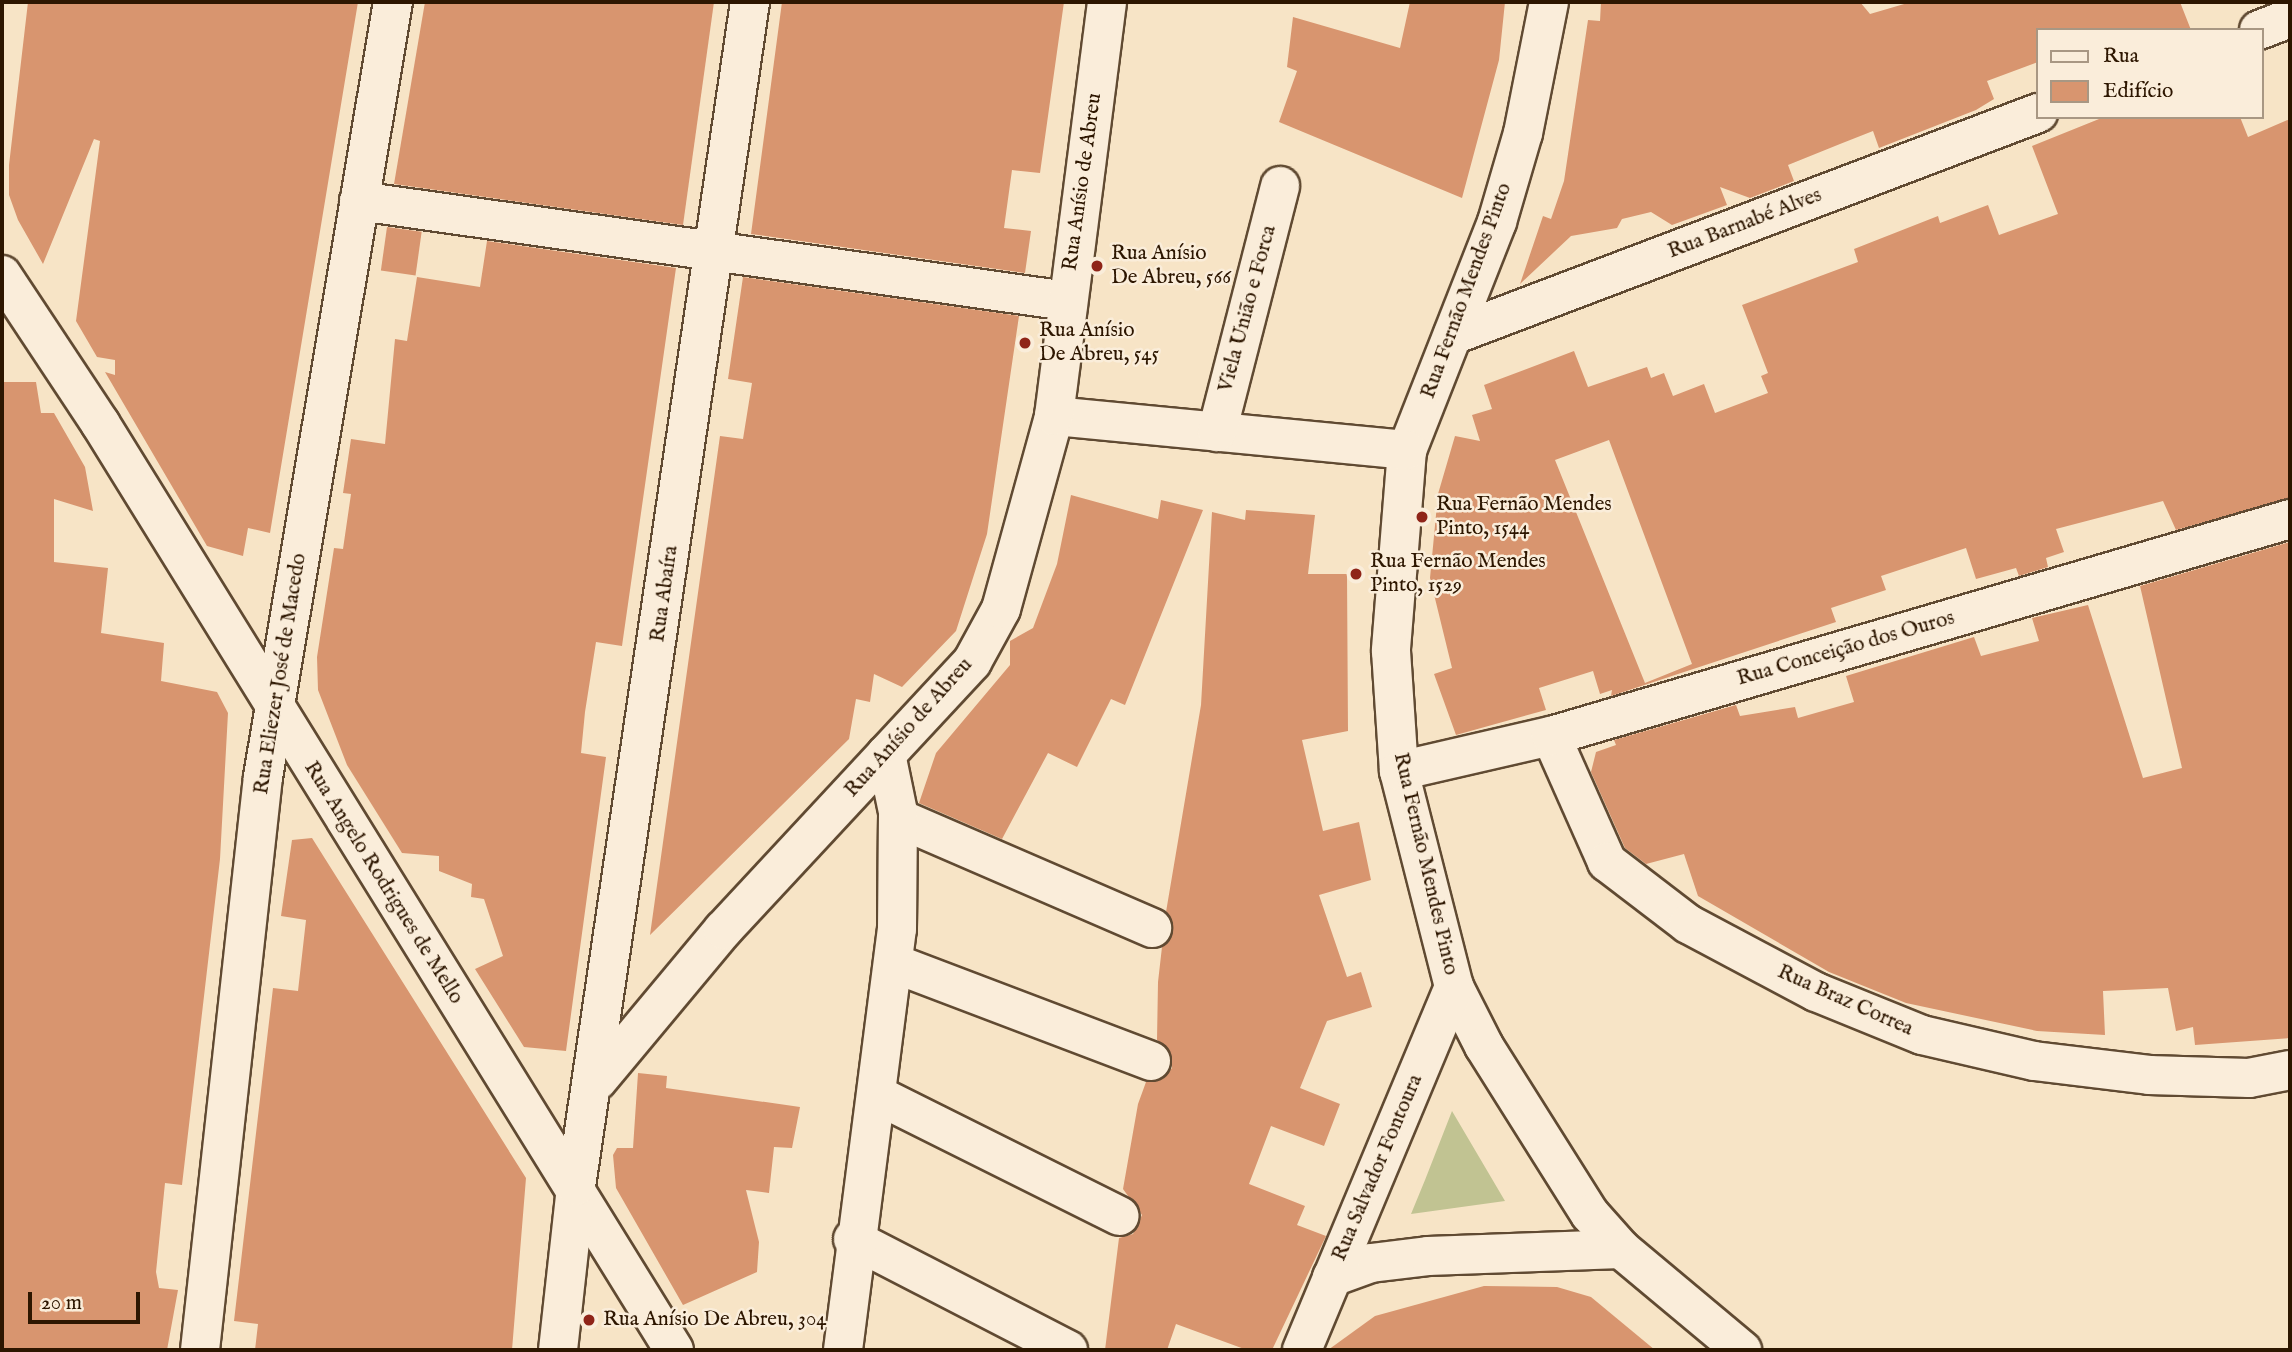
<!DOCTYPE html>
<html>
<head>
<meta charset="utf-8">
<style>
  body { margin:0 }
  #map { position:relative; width:2292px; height:1352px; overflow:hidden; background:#f7e4c6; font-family:"IM FELL English",serif }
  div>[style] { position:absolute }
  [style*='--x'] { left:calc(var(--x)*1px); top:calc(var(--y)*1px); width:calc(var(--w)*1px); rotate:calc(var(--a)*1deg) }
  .green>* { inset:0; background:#c1c392 }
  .building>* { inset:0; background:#d8956f; transform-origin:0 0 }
  .roads { filter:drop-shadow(2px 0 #604a32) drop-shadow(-2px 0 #604a32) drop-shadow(0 2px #604a32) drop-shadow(0 -2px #604a32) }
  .minor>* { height:38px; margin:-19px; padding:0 19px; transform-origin:19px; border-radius:19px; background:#faedda }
  .dots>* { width:19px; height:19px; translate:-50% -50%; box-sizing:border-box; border:4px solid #faedda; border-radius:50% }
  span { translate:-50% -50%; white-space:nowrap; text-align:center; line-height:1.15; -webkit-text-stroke:5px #faedda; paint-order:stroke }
  .street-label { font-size:21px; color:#2d1600 }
  .poi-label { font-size:21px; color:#2d1600 }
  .left { translate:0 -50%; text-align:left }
  .frame { position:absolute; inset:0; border:4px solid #2d1600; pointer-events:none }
  .legend { position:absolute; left:2036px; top:28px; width:228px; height:91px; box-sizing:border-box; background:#faedda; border:2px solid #a89783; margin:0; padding:9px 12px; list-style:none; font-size:21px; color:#2d1600 }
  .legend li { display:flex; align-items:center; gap:14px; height:35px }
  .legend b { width:35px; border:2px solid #a89783 }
  .scale { position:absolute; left:28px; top:1292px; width:112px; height:32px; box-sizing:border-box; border:4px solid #2d1600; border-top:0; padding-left:9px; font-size:21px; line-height:24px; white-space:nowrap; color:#2d1600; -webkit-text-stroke:5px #faedda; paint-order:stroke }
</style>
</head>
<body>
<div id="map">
  <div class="green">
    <div style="clip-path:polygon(1452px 1111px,1505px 1201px,1411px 1214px,1425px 1180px)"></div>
  </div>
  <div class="building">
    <div style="clip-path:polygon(28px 2px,358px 2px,270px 533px,248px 528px,243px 556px,207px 546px,105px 372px,115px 375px,115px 360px,97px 357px,76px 321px,100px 141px,94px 139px,43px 264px,18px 220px,9px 195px,9px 165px)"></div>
    <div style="clip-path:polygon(425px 2px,714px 2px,683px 225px,394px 184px)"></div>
    <div style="clip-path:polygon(782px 2px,1064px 2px,1040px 173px,1012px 170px,1004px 228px,1031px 231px,1025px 273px,751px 234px)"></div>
    <div style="clip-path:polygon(1410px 2px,1505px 2px,1499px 60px,1462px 198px,1279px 122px,1297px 71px,1287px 67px,1293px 17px,1400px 48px)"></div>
    <div style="clip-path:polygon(1601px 2px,1860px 2px,1870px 14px,1911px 2px,2180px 2px,2191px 30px,2038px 30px,2038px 62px,1987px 81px,1994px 99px,1976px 110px,1879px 148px,1873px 131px,1840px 144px,1788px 165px,1794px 181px,1750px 198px,1720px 187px,1727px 205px,1672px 225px,1651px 212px,1622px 219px,1617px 228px,1571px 236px,1520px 284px,1543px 216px,1551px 219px,1564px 181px,1588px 20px,1600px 21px)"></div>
    <div style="clip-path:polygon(evenodd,2104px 117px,2240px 117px,2248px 137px,2290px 119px,2290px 498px,2176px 530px,2163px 501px,2056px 529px,2064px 552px,2046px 558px,2048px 567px,2019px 576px,2016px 568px,1976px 579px,1966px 548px,1881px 576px,1886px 590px,1831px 608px,1836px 622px,1611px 696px,1612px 690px,1600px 694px,1593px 671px,1539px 688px,1546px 710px,1456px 735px,1434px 674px,1452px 668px,1430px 578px,1438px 494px,1455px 436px,1480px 441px,1472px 415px,1492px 409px,1484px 385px,1574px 351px,1588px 387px,1647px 367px,1651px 378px,1664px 373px,1673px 396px,1704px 384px,1715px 413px,1768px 393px,1761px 376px,1768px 373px,1742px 305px,1858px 262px,1854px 249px,1938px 216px,1940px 223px,1988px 205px,1999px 235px,2058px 214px,2032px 146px,2104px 117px,1609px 440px,1692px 664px,1645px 683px,1555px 460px,1609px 440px)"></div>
    <div style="left:387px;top:227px;width:35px;height:44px;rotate:8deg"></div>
    <div style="clip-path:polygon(487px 241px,676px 268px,622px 646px,596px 642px,585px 712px,581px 753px,606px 757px,566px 1051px,524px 1047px,475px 969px,503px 956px,484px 899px,471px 897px,472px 884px,439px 871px,439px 856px,402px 853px,347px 765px,318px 690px,317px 657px,334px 548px,343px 549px,351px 494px,343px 493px,351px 439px,385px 444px,395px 339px,407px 341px,417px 277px,480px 287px)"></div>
    <div style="clip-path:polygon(743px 277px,1019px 316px,987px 534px,956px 631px,902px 687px,874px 674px,870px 702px,856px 699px,849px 739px,650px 935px,720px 436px,743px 439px,752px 383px,728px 379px)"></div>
    <div style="clip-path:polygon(2px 382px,36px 382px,41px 413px,54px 413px,85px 467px,93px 511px,54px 499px,54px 562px,108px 568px,101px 633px,164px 643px,161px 681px,217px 692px,228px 713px,220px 859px,182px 1185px,165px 1183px,156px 1272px,159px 1288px,178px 1290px,167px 1350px,2px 1350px)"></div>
    <div style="clip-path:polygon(1071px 495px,1158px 519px,1161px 500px,1203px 510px,1125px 705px,1111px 699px,1077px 767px,1048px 753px,1002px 839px,919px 803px,936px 753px,1010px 665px,1010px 641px,1033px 628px,1057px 564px)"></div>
    <div style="clip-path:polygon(1246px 510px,1315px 515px,1308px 574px,1347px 574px,1348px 731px,1302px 740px,1323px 831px,1359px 822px,1371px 880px,1319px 895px,1347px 977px,1361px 972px,1372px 1007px,1327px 1021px,1300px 1088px,1340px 1104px,1324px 1146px,1271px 1126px,1249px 1184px,1305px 1206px,1297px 1225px,1326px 1236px,1272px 1350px,1247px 1350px,1176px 1324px,1167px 1350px,1105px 1350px,1119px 1238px,1133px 1234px,1142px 1215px,1123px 1189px,1138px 1104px,1146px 1082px,1164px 1078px,1172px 1068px,1168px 1048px,1157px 1040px,1158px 982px,1162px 947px,1172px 936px,1166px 912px,1201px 705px,1212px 512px,1245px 520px)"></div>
    <div style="clip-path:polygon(2290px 542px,2290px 1038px,2195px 1045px,2193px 1027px,2176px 1031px,2168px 988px,2103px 991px,2105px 1035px,2037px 1031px,1906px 1003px,1829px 972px,1698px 896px,1684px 854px,1646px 864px,1625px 848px,1591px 772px,1596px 752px,1616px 745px,1614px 740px,1736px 705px,1740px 716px,1795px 707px,1798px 718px,1854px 702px,1846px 676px,1974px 637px,1981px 656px,2039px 641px,2032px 618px,2088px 605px,2143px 778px,2182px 768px,2140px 586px)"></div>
    <div style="clip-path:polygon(312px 838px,526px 1178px,512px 1350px,255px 1350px,258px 1324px,234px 1321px,273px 988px,298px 991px,306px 920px,281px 916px,292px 840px)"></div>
    <div style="clip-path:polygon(638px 1073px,667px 1076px,666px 1088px,800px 1107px,792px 1148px,774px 1147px,769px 1193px,746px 1190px,759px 1242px,757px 1272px,683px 1305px,616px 1188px,613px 1155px,617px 1148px,633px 1148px)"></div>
    <div style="clip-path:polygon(1484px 1286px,1557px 1287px,1591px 1297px,1655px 1350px,1328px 1350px,1375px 1316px)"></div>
  </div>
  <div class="roads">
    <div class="minor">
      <div style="--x:1549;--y:2;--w:134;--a:101.2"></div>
      <div style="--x:1523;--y:133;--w:93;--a:106.3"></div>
      <div style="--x:1497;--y:222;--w:245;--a:111.5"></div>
      <div style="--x:1407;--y:450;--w:202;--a:94.6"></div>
      <div style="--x:1391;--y:651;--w:120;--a:86.2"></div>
      <div style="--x:1399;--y:771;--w:223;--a:75.7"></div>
      <div style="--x:1454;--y:987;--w:66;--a:63"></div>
      <div style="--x:1484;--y:1046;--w:199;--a:57.8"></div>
      <div style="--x:1590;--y:1214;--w:47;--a:48.5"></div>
      <div style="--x:1621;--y:1249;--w:158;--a:39.9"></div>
      <div style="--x:2259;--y:30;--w:33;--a:-21"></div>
      <div style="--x:359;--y:201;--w:715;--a:8.04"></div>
      <div style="--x:2;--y:275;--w:178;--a:56.5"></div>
      <div style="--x:100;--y:423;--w:1090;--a:58.23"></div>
      <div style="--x:1453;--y:335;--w:626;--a:-20.78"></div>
      <div style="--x:1054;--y:416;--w:355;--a:5.5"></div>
      <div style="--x:1217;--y:432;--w:254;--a:-75.6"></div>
      <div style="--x:1551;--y:736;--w:138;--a:66"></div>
      <div style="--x:1607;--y:862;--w:102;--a:37.4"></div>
      <div style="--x:1688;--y:924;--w:145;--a:28"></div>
      <div style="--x:1816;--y:992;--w:114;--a:22.1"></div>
      <div style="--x:1922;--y:1035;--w:115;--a:13.1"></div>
      <div style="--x:2034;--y:1061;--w:116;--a:6.9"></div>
      <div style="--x:2149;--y:1075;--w:100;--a:1.7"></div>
      <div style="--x:2249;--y:1078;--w:42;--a:-11"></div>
      <div style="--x:1399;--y:771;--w:156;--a:-13"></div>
      <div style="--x:1551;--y:736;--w:770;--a:-16.36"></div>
      <div style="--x:898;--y:818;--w:277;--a:23.4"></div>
      <div style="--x:893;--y:963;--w:276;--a:20.8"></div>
      <div style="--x:597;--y:1081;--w:197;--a:-50.2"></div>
      <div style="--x:723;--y:930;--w:366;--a:-47.1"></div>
      <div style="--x:972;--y:662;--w:60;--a:-61.3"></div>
      <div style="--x:1001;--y:609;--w:200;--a:-74.6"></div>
      <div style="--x:1054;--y:416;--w:417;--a:-82.7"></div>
      <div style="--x:877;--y:1095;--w:271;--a:26.5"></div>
      <div style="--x:853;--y:1239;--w:242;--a:27.3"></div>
      <div style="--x:1332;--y:1277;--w:41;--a:-19.7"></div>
      <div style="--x:1371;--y:1263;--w:57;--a:-7"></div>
      <div style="--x:1428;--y:1256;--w:193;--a:-2.1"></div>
      <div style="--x:200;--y:1350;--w:576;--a:-83.73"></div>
      <div style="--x:263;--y:777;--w:786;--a:-80.48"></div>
      <div style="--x:558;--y:1350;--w:165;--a:-83.7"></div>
      <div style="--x:576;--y:1186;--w:1197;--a:-81.64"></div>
      <div style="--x:843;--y:1350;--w:424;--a:-82.7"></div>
      <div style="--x:897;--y:929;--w:117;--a:-89.5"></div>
      <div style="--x:898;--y:812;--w:59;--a:-101.7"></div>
      <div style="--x:1302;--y:1350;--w:394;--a:-67.3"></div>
    </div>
  </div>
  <div class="dots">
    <div style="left:1097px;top:266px;background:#8f2418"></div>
    <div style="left:1025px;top:343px;background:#8f2418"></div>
    <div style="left:1422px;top:517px;background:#8f2418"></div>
    <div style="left:1356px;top:574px;background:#8f2418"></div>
    <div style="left:589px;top:1320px;background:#8f2418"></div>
  </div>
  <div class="street-label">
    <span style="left:1083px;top:182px;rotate:-82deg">Rua Anísio de Abreu</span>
    <span style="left:1745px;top:224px;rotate:-21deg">Rua Barnabé Alves</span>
    <span style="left:1467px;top:291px;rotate:-70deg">Rua Fernão Mendes Pinto</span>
    <span style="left:1248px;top:309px;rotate:-75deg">Viela União e Forca</span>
    <span style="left:665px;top:594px;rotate:-82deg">Rua Abaíra</span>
    <span style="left:1846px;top:649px;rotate:-16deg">Rua Conceição dos Ouros</span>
    <span style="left:281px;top:674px;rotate:-81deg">Rua Eliezer José de Macedo</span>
    <span style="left:909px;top:728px;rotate:-48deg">Rua Anísio de Abreu</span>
    <span style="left:1425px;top:864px;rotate:77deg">Rua Fernão Mendes Pinto</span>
    <span style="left:383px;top:883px;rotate:58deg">Rua Angelo Rodrigues de Mello</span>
    <span style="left:1845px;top:1001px;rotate:24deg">Rua Braz Correa</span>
    <span style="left:1378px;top:1168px;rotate:-67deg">Rua Salvador Fontoura</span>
  </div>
  <div class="poi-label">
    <span class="left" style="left:1111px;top:266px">Rua Anísio<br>De Abreu, 566</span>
    <span class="left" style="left:1039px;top:343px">Rua Anísio<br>De Abreu, 545</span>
    <span class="left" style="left:1436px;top:517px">Rua Fernão Mendes<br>Pinto, 1544</span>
    <span class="left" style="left:1370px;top:574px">Rua Fernão Mendes<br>Pinto, 1529</span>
    <span class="left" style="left:603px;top:1320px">Rua Anísio De Abreu, 304</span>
  </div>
  <div class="frame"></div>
  <ul class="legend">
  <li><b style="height:9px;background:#faedda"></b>Rua</li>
  <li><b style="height:19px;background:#d8956f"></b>Edifício</li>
  </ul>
  <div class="scale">20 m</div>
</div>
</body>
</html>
